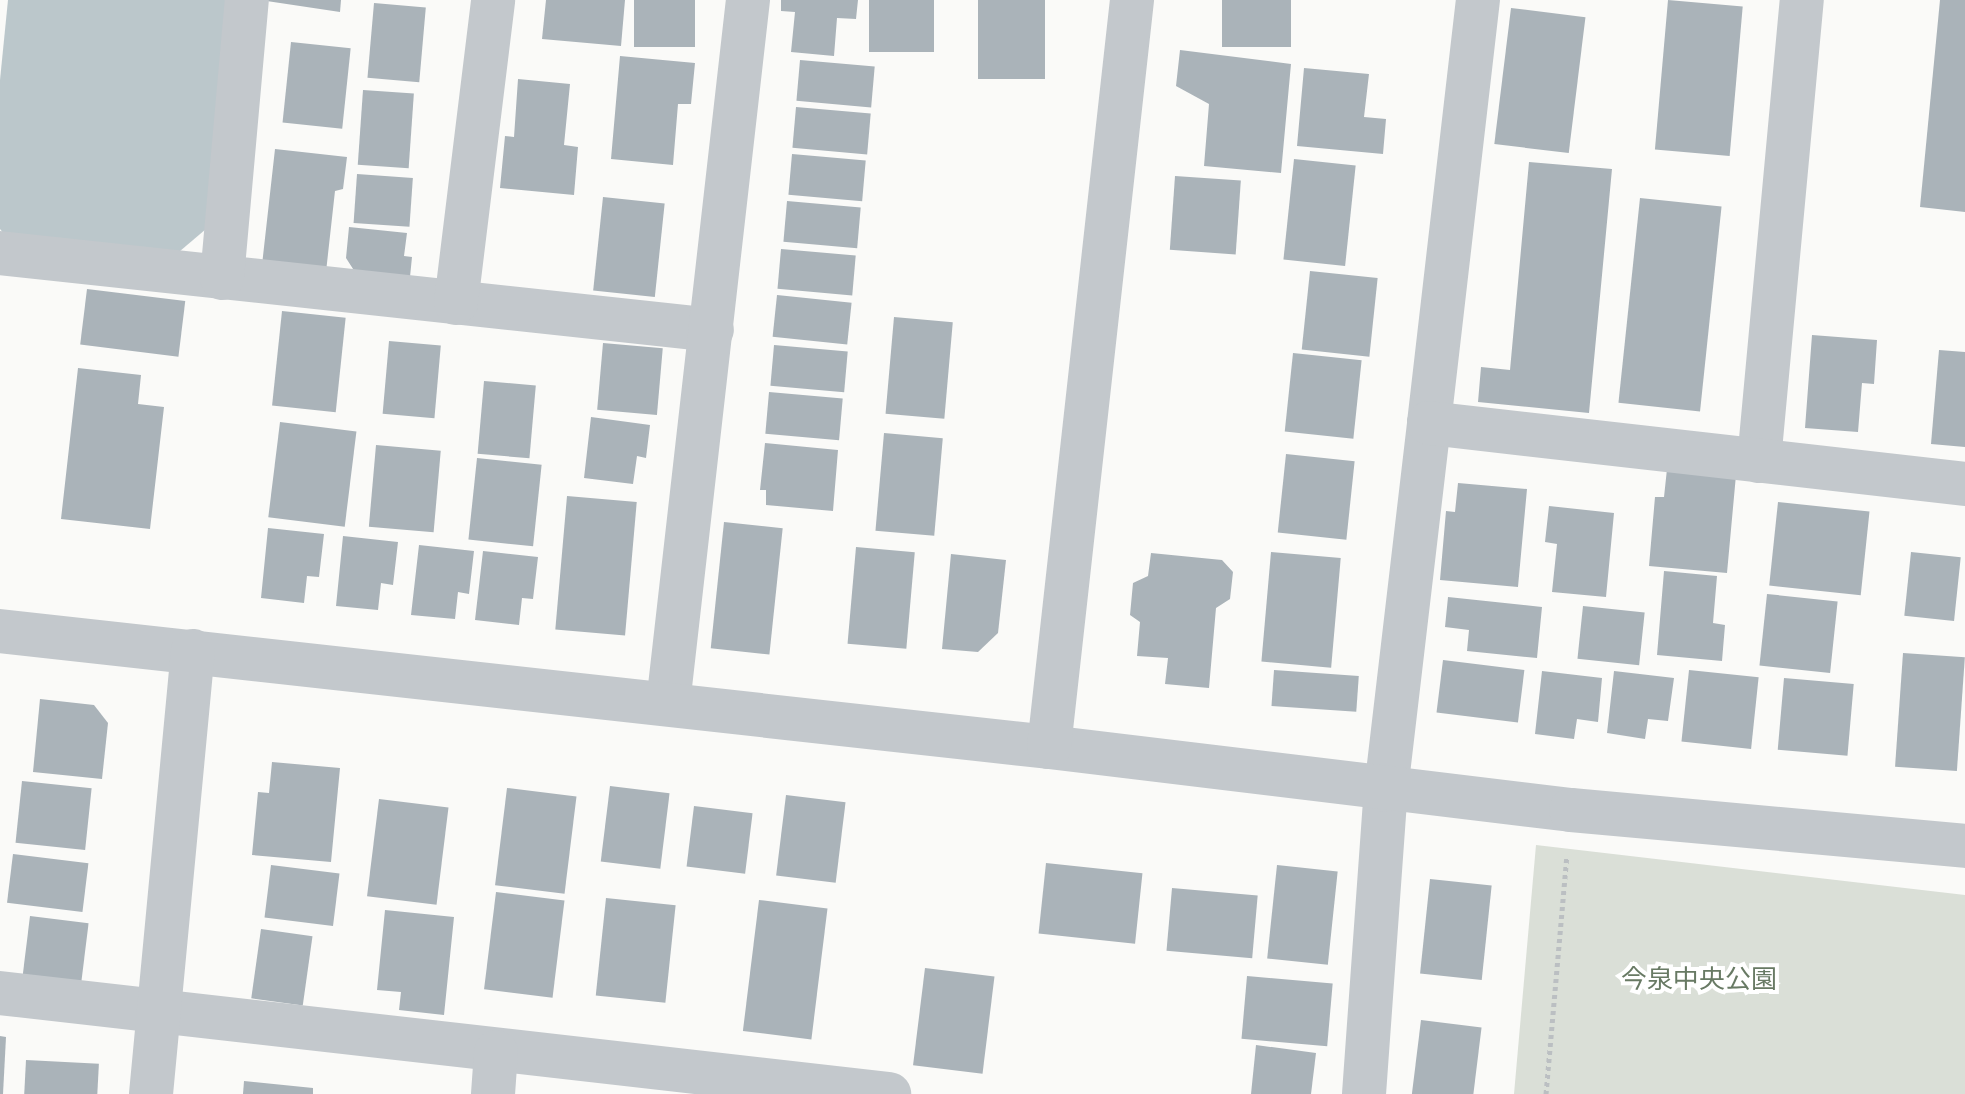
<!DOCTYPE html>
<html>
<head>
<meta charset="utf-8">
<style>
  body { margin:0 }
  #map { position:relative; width:1965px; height:1094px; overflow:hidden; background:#fafaf8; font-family:Raleway,"Noto Sans JP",sans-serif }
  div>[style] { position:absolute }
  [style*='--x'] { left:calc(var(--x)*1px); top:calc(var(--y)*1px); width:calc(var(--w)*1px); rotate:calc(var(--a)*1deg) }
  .green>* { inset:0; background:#dadfd7 }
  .water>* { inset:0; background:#bbc7cb }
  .building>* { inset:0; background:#aab3b9; transform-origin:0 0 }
  .path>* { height:5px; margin-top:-2.5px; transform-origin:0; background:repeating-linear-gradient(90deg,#bbbfc2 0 4px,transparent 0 8px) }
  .minor>* { height:44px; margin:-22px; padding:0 22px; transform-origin:22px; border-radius:22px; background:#c3c8cc }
  .tertiary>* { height:44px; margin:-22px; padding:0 22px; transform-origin:22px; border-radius:22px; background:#c3c8cc }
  span { translate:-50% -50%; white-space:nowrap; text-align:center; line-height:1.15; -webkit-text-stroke:8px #fff; paint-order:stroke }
  .park-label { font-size:26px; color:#687a64 }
</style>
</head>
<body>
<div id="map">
  <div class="green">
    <div style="clip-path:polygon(1536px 845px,1965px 895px,1965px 1094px,1514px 1094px)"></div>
  </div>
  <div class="water">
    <div style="clip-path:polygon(8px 0,226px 0,206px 229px,173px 257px,8px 239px,0 229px,0 80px)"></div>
  </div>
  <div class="building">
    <div style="clip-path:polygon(260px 0,341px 0,340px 12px)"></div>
    <div style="clip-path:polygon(546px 0,625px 0,621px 46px,542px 39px)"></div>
    <div style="left:634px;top:0;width:61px;height:47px"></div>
    <div style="clip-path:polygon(781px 0,858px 0,856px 19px,837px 18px,834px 56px,791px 52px,795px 12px,781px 11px)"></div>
    <div style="left:869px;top:0;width:65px;height:52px"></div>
    <div style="left:978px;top:0;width:67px;height:79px"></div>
    <div style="left:1222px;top:0;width:69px;height:47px"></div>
    <div style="left:1668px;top:0;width:75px;height:150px;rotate:5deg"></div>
    <div style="clip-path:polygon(1940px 0,1965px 0,1965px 212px,1920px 207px)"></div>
    <div style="left:374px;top:3px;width:52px;height:75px;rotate:5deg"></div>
    <div style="left:1511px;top:8px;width:75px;height:137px;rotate:7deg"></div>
    <div style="left:291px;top:42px;width:60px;height:81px;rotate:6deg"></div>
    <div style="clip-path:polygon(1180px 50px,1291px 64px,1281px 173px,1204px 166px,1209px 104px,1176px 86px)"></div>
    <div style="clip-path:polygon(620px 56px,695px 63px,691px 104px,678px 104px,673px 165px,611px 159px)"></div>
    <div style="left:800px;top:60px;width:75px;height:41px;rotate:5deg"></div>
    <div style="clip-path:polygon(1304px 68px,1369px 74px,1364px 117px,1386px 119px,1383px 154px,1297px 146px)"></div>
    <div style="clip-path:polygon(518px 79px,570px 84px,564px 145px,578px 147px,574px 195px,500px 188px,505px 136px,514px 137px)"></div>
    <div style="left:363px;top:90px;width:51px;height:75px;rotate:4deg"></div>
    <div style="left:796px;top:107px;width:75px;height:41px;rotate:5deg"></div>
    <div style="clip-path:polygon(275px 149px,347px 157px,343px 189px,335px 191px,326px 272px,262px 265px)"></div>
    <div style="left:792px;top:154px;width:74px;height:41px;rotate:5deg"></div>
    <div style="left:1294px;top:159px;width:62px;height:101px;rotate:6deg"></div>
    <div style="clip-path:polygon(1529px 162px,1612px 169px,1589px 413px,1478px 402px,1481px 367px,1510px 370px)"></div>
    <div style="left:357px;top:174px;width:56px;height:49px;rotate:4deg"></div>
    <div style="left:1175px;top:176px;width:66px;height:74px;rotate:4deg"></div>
    <div style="left:603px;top:197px;width:62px;height:94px;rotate:6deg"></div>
    <div style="left:1640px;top:198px;width:82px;height:206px;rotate:6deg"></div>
    <div style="left:787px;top:201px;width:74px;height:41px;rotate:5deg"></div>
    <div style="clip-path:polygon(349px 227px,407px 233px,404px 256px,412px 257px,410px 277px,355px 272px,346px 258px)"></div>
    <div style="left:781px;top:249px;width:75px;height:40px;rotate:5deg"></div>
    <div style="left:1310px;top:271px;width:68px;height:79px;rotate:6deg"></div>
    <div style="left:87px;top:289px;width:99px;height:56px;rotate:7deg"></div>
    <div style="left:777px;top:295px;width:75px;height:42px;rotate:6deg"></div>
    <div style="left:282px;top:311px;width:64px;height:95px;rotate:6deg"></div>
    <div style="left:894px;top:317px;width:59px;height:97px;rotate:5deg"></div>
    <div style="clip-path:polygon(1812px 335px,1877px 340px,1874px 384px,1862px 383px,1858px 432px,1805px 428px)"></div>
    <div style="left:389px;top:341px;width:52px;height:73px;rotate:5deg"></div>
    <div style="left:603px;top:343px;width:60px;height:67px;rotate:5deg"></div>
    <div style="left:774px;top:345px;width:74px;height:41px;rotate:5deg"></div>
    <div style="clip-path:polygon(1939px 350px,1965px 352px,1965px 447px,1931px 444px)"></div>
    <div style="left:1293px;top:353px;width:69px;height:79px;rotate:6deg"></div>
    <div style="clip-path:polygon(78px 368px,141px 375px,138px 404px,164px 407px,150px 529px,61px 519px)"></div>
    <div style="left:484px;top:381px;width:52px;height:73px;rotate:5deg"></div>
    <div style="left:769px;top:392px;width:74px;height:42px;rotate:5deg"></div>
    <div style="clip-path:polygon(591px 417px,650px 425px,646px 458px,637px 456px,633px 484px,584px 478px)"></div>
    <div style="left:280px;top:422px;width:77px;height:96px;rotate:7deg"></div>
    <div style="left:884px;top:433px;width:59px;height:98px;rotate:5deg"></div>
    <div style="clip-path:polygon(765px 443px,838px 450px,833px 511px,766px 505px,766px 490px,760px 490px)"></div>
    <div style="left:376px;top:445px;width:65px;height:82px;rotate:5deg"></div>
    <div style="left:1286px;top:454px;width:69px;height:79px;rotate:6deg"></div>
    <div style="left:477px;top:458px;width:65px;height:82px;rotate:6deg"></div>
    <div style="clip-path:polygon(1667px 469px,1736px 475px,1727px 573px,1649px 566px,1655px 497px,1664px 497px)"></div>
    <div style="clip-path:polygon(1458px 483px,1527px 489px,1518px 587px,1440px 580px,1446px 511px,1455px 512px)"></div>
    <div style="left:567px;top:496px;width:70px;height:134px;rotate:5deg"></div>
    <div style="left:1778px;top:502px;width:92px;height:84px;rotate:6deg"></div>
    <div style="clip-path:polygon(1549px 506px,1614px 513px,1606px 597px,1552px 592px,1557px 544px,1545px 542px)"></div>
    <div style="left:724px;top:522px;width:59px;height:127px;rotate:6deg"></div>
    <div style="clip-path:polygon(268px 528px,324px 534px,319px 577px,307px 576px,304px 603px,261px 598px)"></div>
    <div style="clip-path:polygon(343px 536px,398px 542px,393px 585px,381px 583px,378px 610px,336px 606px)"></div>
    <div style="clip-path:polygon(419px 545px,474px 551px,469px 594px,458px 592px,455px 619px,411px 615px)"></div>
    <div style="left:856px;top:547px;width:59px;height:97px;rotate:5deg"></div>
    <div style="clip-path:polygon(483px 551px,538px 557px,533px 599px,522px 598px,519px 625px,475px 620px)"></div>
    <div style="left:1271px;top:552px;width:70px;height:110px;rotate:5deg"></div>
    <div style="left:1911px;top:552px;width:50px;height:64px;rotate:6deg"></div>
    <div style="clip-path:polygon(1151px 553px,1222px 560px,1233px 572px,1230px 599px,1216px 608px,1209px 688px,1165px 684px,1168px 658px,1137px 656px,1140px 622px,1130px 615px,1133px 583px,1148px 576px)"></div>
    <div style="clip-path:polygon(951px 554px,1006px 560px,998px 633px,978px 652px,942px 649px)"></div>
    <div style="clip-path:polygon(1664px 571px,1717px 576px,1713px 623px,1725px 625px,1722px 661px,1657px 655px)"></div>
    <div style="left:1767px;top:594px;width:71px;height:72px;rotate:6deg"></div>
    <div style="clip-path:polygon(1448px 597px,1542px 607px,1537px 658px,1467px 651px,1469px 630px,1445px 627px)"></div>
    <div style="left:1583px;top:606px;width:62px;height:53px;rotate:6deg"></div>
    <div style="left:1903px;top:653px;width:62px;height:114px;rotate:4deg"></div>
    <div style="left:1443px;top:660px;width:82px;height:53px;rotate:7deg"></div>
    <div style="left:1274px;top:670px;width:85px;height:36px;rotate:4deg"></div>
    <div style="left:1689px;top:670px;width:70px;height:72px;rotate:6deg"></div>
    <div style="clip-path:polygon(1542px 671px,1602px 678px,1598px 722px,1577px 719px,1574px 739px,1535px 734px)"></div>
    <div style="clip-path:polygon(1614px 671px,1674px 678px,1668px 721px,1648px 719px,1645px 739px,1607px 733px)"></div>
    <div style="left:1784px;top:678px;width:70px;height:72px;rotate:5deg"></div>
    <div style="clip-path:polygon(40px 699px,94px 705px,108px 723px,102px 779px,33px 772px)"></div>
    <div style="clip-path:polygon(272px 762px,340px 768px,331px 862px,252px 855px,258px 792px,269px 793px)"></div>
    <div style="left:22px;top:781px;width:70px;height:62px;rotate:6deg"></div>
    <div style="left:610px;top:786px;width:60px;height:76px;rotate:7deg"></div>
    <div style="left:507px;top:788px;width:70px;height:98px;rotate:7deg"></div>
    <div style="left:786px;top:795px;width:60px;height:81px;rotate:7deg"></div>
    <div style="left:379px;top:799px;width:70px;height:98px;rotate:7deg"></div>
    <div style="left:694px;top:806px;width:59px;height:61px;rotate:7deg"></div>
    <div style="left:13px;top:854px;width:76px;height:49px;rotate:7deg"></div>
    <div style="left:1046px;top:863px;width:97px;height:71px;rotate:6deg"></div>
    <div style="left:271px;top:865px;width:69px;height:53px;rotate:7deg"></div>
    <div style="left:1277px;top:865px;width:61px;height:94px;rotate:6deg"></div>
    <div style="left:1430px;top:879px;width:62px;height:95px;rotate:6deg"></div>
    <div style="left:1172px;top:888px;width:86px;height:63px;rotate:5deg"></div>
    <div style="left:496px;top:892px;width:69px;height:98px;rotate:7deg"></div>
    <div style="left:606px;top:898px;width:70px;height:98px;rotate:6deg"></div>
    <div style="left:759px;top:900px;width:69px;height:132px;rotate:7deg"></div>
    <div style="clip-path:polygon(385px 910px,454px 917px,444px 1015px,399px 1010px,401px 992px,377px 990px)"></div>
    <div style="left:30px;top:916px;width:59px;height:59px;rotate:7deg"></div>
    <div style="left:261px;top:929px;width:52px;height:70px;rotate:8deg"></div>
    <div style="left:925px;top:968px;width:70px;height:98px;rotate:7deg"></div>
    <div style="left:1247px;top:976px;width:86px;height:63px;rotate:5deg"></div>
    <div style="left:1421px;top:1020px;width:61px;height:75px;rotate:7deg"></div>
    <div style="clip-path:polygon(0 1036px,6px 1037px,3px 1094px,0 1094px)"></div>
    <div style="clip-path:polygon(1256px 1045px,1316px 1053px,1311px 1094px,1251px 1094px)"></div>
    <div style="left:26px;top:1060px;width:73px;height:34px;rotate:3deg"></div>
    <div style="clip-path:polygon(244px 1081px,313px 1088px,313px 1094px,243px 1094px)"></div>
  </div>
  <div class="path">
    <div style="--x:1546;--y:1094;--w:239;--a:-85"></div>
  </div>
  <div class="minor">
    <div style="--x:0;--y:253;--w:716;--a:6.17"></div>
    <div style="--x:222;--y:278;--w:279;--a:-84.9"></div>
    <div style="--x:456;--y:303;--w:305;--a:-83"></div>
    <div style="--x:1429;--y:423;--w:426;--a:-83.4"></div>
    <div style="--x:1759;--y:461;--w:463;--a:-84.7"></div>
    <div style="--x:668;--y:704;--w:709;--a:-83.52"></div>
    <div style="--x:0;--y:993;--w:895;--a:6.48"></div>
    <div style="--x:493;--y:1094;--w:42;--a:-85.9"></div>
    <div style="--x:1364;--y:1094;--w:305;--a:-85.9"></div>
    <div style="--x:1386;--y:790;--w:370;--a:-83.3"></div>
    <div style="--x:1429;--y:423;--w:539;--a:6.49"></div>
  </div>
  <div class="tertiary">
    <div style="--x:0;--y:631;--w:1055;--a:6.31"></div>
    <div style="--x:1049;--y:747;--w:526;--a:6.88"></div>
    <div style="--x:1571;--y:810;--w:396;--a:5.2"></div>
    <div style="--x:1049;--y:747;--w:752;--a:-83.66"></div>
    <div style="--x:151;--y:1094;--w:445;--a:-84.6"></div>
  </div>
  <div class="park-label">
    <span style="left:1699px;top:980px">今泉中央公園</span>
  </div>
</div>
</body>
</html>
